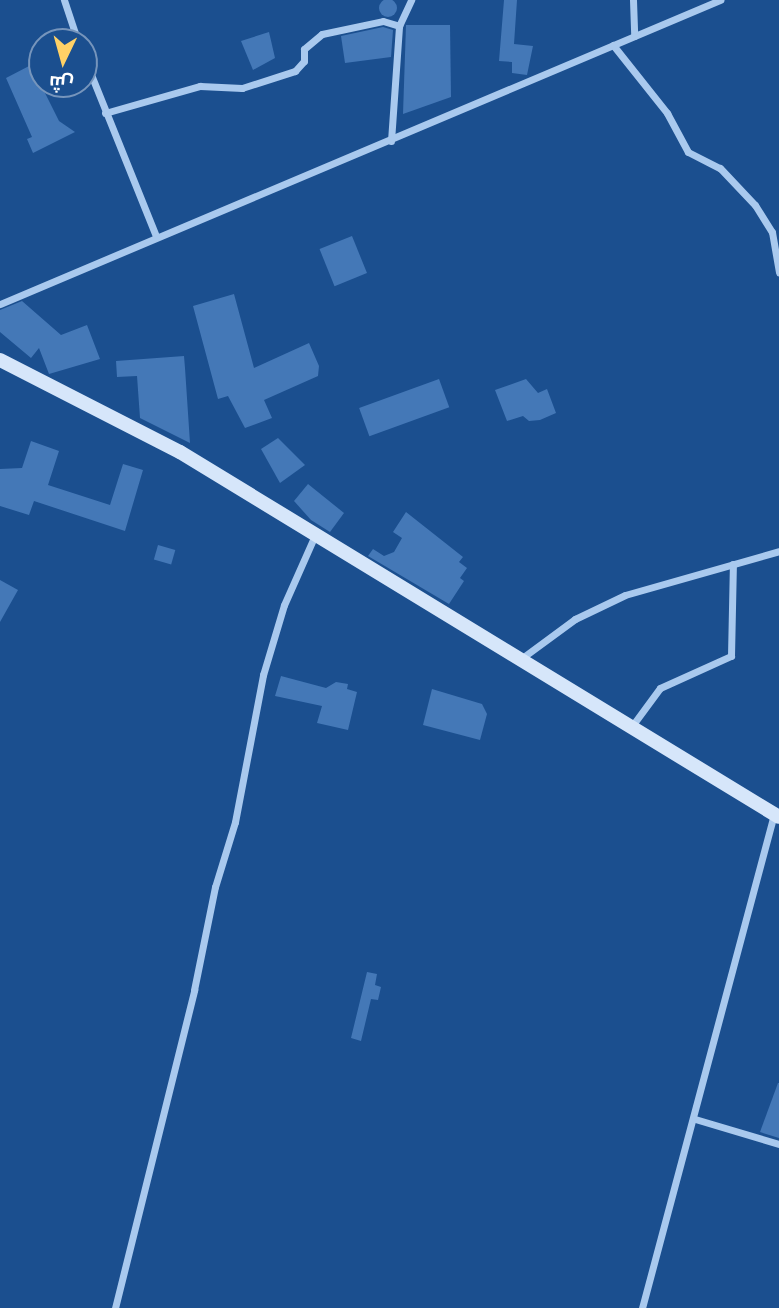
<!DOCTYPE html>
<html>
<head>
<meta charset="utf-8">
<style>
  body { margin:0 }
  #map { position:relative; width:779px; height:1308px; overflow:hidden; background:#1b4f8f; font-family:Overpass,Cairo,sans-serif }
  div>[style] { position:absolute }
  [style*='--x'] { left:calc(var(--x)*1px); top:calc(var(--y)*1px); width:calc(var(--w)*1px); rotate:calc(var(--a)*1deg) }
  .building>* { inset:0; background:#4478b7; transform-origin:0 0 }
  .round { border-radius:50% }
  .street>* { height:7px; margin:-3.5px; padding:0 3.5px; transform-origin:3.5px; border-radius:3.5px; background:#a9c9ee }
  .secondary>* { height:14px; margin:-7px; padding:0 7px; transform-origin:7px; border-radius:7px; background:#d6e6fa }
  span { translate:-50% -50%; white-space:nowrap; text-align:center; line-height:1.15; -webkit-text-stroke:7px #1b4f8f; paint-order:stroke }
  .north { position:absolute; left:28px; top:28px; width:70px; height:70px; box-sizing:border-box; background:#1b4f8f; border:2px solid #7695bc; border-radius:50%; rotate:185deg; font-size:19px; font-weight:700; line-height:28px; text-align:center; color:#fff }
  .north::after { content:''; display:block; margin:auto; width:24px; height:32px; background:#ffd166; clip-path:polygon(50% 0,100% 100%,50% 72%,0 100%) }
</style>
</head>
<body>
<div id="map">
  <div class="building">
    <div class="round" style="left:379px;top:-1px;width:18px;height:18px"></div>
    <div style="clip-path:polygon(504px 0,517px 0,514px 44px,533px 46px,527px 75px,512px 73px,512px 62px,499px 61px)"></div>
    <div style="clip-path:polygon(406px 25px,450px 25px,451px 97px,403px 114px)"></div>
    <div style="clip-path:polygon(383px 27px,393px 30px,391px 57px,345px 63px,341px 36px)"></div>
    <div style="clip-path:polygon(269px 32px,275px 58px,253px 70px,241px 41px)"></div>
    <div style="clip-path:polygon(31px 65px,59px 121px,75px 132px,33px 153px,27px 139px,32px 137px,6px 78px)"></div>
    <div style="left:352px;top:236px;width:40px;height:35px;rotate:68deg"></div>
    <div style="clip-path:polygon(234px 294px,254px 368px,309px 343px,319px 366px,318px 376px,264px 400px,272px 418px,245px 428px,228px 396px,218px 399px,193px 306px)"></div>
    <div style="clip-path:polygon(22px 301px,61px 335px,87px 325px,100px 359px,49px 374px,39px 348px,31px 358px,0 332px,0 310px)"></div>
    <div style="clip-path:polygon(184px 356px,185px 368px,190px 443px,140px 418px,137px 376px,117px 377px,116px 361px)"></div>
    <div style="left:439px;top:379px;width:30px;height:85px;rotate:70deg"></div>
    <div style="clip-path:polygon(526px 379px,538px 393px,547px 389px,556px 413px,540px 420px,529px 421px,523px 416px,507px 421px,495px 390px)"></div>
    <div style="clip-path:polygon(278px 438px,305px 465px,280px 483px,261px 449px)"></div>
    <div style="clip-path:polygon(31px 441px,59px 451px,48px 485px,110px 505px,123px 464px,143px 470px,125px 531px,34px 501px,29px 515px,0 506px,0 469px,22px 468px)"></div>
    <div style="clip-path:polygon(308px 484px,344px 513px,330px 532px,311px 520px,294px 501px)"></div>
    <div style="clip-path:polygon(406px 512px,463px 557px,459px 562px,467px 568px,460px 578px,464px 581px,449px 604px,368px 556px,373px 549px,384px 556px,394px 552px,402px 538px,393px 532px)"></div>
    <div style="left:158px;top:545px;width:18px;height:15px;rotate:16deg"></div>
    <div style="clip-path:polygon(0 580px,18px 590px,0 622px)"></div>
    <div style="clip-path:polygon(281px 676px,326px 688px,336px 682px,348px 684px,347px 689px,357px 692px,348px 730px,317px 723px,322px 706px,275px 696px)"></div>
    <div style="clip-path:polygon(432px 689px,482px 704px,487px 714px,480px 740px,423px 725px)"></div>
    <div style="clip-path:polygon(367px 972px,377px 974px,375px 985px,381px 987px,378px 1000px,371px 999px,361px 1041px,351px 1038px)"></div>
    <div style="clip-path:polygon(778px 1083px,779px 1083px,779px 1138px,760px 1132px)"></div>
  </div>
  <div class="street">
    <div style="--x:64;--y:0;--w:44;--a:71.6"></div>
    <div style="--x:633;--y:0;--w:36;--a:88"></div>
    <div style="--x:613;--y:45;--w:87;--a:51.5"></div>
    <div style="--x:667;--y:113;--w:44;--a:61.7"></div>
    <div style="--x:688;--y:152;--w:36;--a:27"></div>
    <div style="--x:720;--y:168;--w:51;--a:46.6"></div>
    <div style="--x:755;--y:205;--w:32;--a:58"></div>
    <div style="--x:772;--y:232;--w:41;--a:80.1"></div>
    <div style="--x:84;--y:57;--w:193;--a:68.1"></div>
    <div style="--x:105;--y:113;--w:99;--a:-15.9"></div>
    <div style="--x:200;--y:86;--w:42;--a:2.7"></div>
    <div style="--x:242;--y:88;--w:56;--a:-17.8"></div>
    <div style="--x:295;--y:71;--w:13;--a:-48"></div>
    <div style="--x:304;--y:61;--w:12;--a:-90"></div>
    <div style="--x:304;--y:49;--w:23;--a:-40"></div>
    <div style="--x:322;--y:34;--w:62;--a:-12"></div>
    <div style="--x:383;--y:21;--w:17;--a:17"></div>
    <div style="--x:391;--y:141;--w:115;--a:-86"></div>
    <div style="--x:399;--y:26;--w:29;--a:-65"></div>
    <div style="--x:0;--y:304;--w:782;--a:-22.89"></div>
    <div style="--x:522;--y:658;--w:66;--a:-36.3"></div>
    <div style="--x:575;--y:619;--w:55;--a:-25.6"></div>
    <div style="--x:625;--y:595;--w:160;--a:-15.9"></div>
    <div style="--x:632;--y:726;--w:47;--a:-53.6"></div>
    <div style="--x:660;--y:688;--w:78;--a:-24.3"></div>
    <div style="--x:731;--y:656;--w:92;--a:-88.8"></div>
    <div style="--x:695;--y:1119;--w:88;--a:16.6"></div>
    <div style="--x:115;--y:1308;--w:328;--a:-76"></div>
    <div style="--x:194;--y:990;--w:105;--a:-78.5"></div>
    <div style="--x:215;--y:887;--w:68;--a:-72.9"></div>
    <div style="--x:235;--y:822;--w:150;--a:-79.2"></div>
    <div style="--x:263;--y:675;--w:73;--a:-73.3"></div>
    <div style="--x:284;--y:605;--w:77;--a:-66.1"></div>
    <div style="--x:642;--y:1308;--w:511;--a:-75.04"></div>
  </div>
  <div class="secondary">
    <div style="--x:0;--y:360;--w:202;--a:27.1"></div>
    <div style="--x:180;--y:452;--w:701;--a:31.36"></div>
  </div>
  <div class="north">ش</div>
</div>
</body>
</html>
